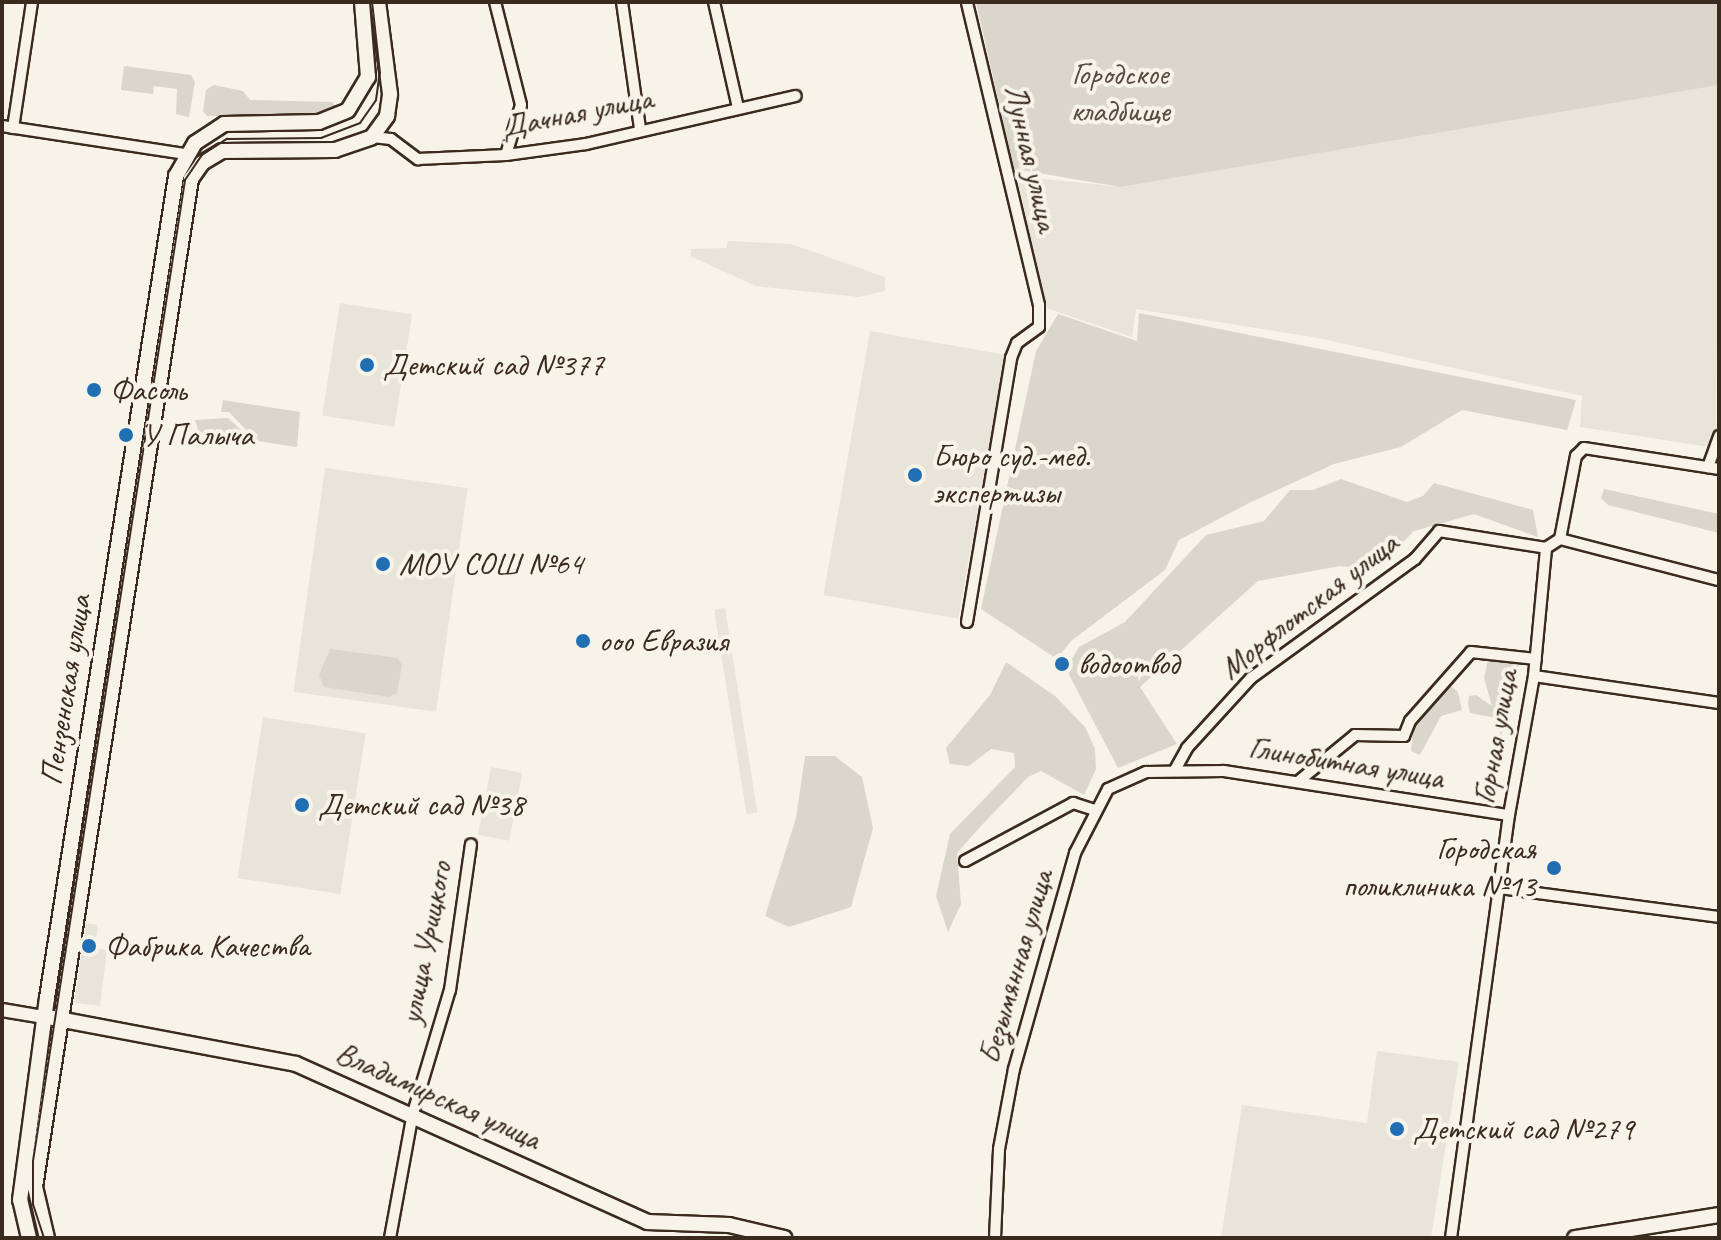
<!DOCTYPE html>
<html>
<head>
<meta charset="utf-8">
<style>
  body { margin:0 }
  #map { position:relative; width:1721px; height:1240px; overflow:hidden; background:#f7f3e8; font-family:Caveat,sans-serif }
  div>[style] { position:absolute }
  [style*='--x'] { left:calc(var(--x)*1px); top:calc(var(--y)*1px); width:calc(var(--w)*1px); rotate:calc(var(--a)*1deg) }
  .built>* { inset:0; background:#e9e4d9; transform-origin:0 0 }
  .green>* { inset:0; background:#dbd6cb }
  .roads { filter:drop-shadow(2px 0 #3b2a1e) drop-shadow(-2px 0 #3b2a1e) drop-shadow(0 2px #3b2a1e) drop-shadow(0 -2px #3b2a1e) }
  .minor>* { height:10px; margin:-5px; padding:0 5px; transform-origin:5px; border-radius:5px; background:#f7f3e8 }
  .tertiary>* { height:12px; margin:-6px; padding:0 6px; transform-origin:6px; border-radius:6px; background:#f7f3e8 }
  .secondary>* { height:14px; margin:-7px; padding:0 7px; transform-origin:7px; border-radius:7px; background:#f7f3e8 }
  .tram>* { height:2px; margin:-1px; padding:0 1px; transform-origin:1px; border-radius:1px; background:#3b2a1e }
  .dots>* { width:22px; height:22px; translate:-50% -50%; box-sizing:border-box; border:4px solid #f7f3e8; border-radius:50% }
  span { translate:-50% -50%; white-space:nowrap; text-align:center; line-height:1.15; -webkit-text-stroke:8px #f7f3e8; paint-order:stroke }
  .park-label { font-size:32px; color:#5b4c41 }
  .street-label { font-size:32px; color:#3b2a1e }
  .poi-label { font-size:32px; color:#3b2a1e }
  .left { translate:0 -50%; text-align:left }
  .right { translate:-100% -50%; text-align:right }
  .frame { position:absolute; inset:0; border:4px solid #3b2a1e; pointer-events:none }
</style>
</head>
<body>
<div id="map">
  <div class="built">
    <div style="clip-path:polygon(1719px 85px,1716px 448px,1580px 427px,1582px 396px,1313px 337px,1136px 309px,1132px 337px,1046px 308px,1017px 176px,1121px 187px)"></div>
    <div style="clip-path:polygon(728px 241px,791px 244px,885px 277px,885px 291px,859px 297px,756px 286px,690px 256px,691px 249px,726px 248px)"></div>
    <div style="left:340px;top:303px;width:73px;height:114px;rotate:9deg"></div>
    <div style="left:870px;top:331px;width:137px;height:268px;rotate:10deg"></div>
    <div style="left:325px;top:468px;width:144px;height:226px;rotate:8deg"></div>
    <div style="left:725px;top:608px;width:207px;height:11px;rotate:81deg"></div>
    <div style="left:263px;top:717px;width:104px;height:163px;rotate:9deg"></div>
    <div style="left:491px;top:767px;width:32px;height:69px;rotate:11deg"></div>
    <div style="clip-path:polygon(86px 923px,98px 925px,95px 948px,107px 950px,100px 1006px,74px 1003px)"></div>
    <div style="clip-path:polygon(1377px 1051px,1459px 1062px,1431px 1238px,1221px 1238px,1242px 1105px,1367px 1123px)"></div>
  </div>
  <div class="green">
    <div style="clip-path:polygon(976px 2px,1719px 2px,1719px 85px,1121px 187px,1014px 169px)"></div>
    <div style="clip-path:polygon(124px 66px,191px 75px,195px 82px,189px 117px,176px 114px,177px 89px,154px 86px,153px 94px,121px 90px)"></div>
    <div style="clip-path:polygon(214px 85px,243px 91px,250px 100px,332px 102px,337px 107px,323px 114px,207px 116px,203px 111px,206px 90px)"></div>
    <div style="clip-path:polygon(1139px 313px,1576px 400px,1567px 430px,1462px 410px,1401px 447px,1334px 464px,1249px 503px,1179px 540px,1165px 570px,1071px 641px,1057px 659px,981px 609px,1036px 351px,1058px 314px,1137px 341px)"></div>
    <div style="clip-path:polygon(223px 400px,300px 412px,297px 447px,257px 441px,229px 412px,221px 412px)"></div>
    <div style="clip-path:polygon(228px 418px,253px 441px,199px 433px,195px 420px)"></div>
    <div style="clip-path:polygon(1341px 479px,1407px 502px,1423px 496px,1434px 483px,1533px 510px,1538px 537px,1474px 514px,1414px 531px,1376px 570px,1340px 566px,1258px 581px,1140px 687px,1177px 744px,1118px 768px,1066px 669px,1079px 647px,1125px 622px,1206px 535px,1264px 521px,1290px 490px,1313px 490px)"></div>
    <div style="clip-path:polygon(1604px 489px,1719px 514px,1719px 533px,1608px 505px,1601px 498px)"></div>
    <div style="clip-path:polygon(330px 649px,398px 658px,402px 665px,397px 693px,389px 697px,324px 687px,319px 675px)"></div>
    <div style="clip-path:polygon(1517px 653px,1519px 667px,1501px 737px,1506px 752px,1496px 755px,1501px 719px,1470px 713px,1468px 703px,1469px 696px,1476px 695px,1492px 706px,1484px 678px,1488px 660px)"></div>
    <div style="clip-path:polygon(1006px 662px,1055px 696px,1085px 727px,1095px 749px,1096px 769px,1084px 795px,1041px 771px,1028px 777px,981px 826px,957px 853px,961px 904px,948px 932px,936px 896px,950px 834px,1015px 767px,1014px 753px,991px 749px,969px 766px,950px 764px,946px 748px,990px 695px)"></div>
    <div style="clip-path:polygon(1448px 684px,1458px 692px,1462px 710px,1441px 716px,1420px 755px,1411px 751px,1414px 722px)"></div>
    <div style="clip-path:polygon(805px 756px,835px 756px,862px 777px,873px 828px,851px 907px,789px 927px,765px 916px,796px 818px)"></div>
  </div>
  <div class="roads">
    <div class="minor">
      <div style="--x:495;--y:2;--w:106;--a:75.8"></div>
      <div style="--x:521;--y:105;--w:52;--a:106.7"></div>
      <div style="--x:622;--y:2;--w:128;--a:81.9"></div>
      <div style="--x:714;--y:2;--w:109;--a:77.2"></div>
      <div style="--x:2;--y:126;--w:186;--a:8.7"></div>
      <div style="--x:13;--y:128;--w:127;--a:-81.4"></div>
      <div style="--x:372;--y:137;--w:19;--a:6"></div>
      <div style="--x:391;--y:139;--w:34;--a:37"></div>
      <div style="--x:418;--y:159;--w:88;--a:-2.6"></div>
      <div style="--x:506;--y:155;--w:81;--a:-7.8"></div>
      <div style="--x:586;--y:144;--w:215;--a:-12.9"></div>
      <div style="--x:1708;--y:467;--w:33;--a:-70"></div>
      <div style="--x:1560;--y:539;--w:164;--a:14.5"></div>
      <div style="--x:1546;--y:548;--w:17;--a:-33"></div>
      <div style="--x:1560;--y:539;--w:85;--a:-79.1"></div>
      <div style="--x:1576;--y:456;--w:11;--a:-45"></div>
      <div style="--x:1584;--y:448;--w:137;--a:8.8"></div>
      <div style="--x:967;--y:622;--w:268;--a:-80.5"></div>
      <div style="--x:1011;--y:358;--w:16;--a:-68"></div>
      <div style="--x:1017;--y:343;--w:27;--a:-36"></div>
      <div style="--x:1039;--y:327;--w:22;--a:-90"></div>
      <div style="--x:1039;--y:305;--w:311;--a:-103.4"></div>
      <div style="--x:1534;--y:676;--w:187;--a:8.3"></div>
      <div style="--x:1175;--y:770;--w:25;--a:-61"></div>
      <div style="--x:1187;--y:748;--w:95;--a:-47.6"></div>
      <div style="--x:1251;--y:678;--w:203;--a:-36"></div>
      <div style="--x:1415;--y:559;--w:37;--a:-49"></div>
      <div style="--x:1439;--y:531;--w:108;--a:9"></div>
      <div style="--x:1300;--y:780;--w:71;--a:-39.3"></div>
      <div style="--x:1355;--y:735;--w:49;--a:1.2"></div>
      <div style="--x:1404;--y:736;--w:16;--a:-68"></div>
      <div style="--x:1410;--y:721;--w:92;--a:-48.5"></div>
      <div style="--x:1471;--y:652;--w:65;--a:6.1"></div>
      <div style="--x:965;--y:861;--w:123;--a:-28.2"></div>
      <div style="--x:1073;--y:803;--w:23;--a:18"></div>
      <div style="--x:1499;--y:888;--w:222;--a:7.5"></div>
      <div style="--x:390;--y:1238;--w:127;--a:-79.6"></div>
      <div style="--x:413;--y:1113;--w:128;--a:-73.3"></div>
      <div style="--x:450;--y:990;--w:147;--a:-81.8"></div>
      <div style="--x:995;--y:1238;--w:89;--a:-87.4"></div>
      <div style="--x:999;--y:1149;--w:81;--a:-79.4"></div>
      <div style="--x:1014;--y:1069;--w:224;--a:-74.2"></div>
      <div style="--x:1075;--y:853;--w:72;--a:-62.7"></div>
      <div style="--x:1108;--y:789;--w:42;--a:-24.1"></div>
      <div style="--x:1146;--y:772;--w:78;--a:-0.7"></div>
      <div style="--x:1224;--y:771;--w:288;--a:8.8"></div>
      <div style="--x:1451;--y:1238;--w:427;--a:-82.2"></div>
      <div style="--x:1509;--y:815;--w:141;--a:-79.8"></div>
      <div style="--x:1534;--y:676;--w:129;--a:-84.6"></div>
    </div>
    <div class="tertiary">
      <div style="--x:2;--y:1010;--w:43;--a:9.5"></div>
    </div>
    <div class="secondary">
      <div style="--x:53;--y:1018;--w:247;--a:10.7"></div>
      <div style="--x:296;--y:1064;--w:385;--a:24.2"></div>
      <div style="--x:647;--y:1222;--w:82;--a:2.1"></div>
      <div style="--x:729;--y:1225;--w:57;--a:13.3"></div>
      <div style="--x:29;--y:1238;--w:39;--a:-103"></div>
      <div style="--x:20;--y:1200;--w:204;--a:-82.4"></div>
      <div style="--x:47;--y:998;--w:832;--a:-81.08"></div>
      <div style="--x:176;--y:176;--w:38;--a:-60"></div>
      <div style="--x:195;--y:143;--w:35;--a:-33"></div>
      <div style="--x:224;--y:124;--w:95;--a:-1.2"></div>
      <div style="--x:319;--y:122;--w:31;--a:-22"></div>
      <div style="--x:348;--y:110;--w:39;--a:-59"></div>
      <div style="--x:368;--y:77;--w:75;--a:-94.6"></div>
      <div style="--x:47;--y:1238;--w:52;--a:-103.2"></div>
      <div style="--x:35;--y:1187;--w:1020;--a:-81.2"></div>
      <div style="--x:191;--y:179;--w:19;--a:-55"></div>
      <div style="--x:202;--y:163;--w:23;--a:-31"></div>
      <div style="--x:222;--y:151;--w:113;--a:-0.5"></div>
      <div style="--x:335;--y:150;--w:39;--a:-19"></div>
      <div style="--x:372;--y:137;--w:26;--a:-54"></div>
      <div style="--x:387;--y:116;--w:22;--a:-82"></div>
      <div style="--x:390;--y:94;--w:93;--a:-97.4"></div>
      <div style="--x:1575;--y:1238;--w:146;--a:-9.1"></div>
    </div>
  </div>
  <div class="tram">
    <div style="--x:44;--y:1238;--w:35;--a:-108"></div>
    <div style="--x:33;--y:1205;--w:44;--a:-90"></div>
    <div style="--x:33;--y:1161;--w:993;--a:-81.19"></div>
    <div style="--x:185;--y:180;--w:30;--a:-56"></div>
    <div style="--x:202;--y:155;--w:30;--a:-33"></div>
    <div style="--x:227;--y:139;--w:94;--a:-0.6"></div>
    <div style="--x:321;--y:138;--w:42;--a:-21"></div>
    <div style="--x:360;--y:123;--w:28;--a:-55"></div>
    <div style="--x:376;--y:100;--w:27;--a:-82"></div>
    <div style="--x:380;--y:73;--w:71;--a:-96.4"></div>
  </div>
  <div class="dots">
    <div style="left:367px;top:365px;background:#1f6fb2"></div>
    <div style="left:94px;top:390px;background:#1f6fb2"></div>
    <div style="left:126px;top:435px;background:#1f6fb2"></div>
    <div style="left:915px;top:475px;background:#1f6fb2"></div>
    <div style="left:383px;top:564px;background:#1f6fb2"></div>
    <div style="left:583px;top:641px;background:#1f6fb2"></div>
    <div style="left:1062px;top:664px;background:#1f6fb2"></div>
    <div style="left:302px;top:805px;background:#1f6fb2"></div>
    <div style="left:1554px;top:868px;background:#1f6fb2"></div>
    <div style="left:89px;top:946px;background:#1f6fb2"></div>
    <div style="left:1397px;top:1129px;background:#1f6fb2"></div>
  </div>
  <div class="park-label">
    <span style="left:1120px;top:93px">Городское<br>кладбище</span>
  </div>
  <div class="street-label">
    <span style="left:577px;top:113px;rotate:-11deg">Дачная улица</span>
    <span style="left:1031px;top:158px;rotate:77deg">Лунная улица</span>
    <span style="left:1309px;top:606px;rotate:-38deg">Морфлотская улица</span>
    <span style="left:66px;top:690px;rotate:-81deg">Пензенская улица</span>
    <span style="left:1496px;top:737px;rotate:-80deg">Горная улица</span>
    <span style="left:1346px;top:763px;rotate:9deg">Глинобитная улица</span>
    <span style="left:426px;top:943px;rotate:-79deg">улица Урицкого</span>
    <span style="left:1016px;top:967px;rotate:-74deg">Безымянная улица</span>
    <span style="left:438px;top:1096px;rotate:24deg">Владимирская улица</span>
  </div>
  <div class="poi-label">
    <span class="left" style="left:383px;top:365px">Детский сад №377</span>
    <span class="left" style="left:110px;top:390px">Фасоль</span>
    <span class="left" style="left:142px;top:435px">У Палыча</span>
    <span class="left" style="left:933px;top:475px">Бюро суд.-мед.<br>экспертизы</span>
    <span class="left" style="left:399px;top:564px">МОУ СОШ №64</span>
    <span class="left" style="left:599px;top:641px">ооо Евразия</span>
    <span class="left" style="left:1078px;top:664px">водоотвод</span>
    <span class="left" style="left:318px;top:805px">Детский сад №38</span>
    <span class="right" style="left:1536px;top:868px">Городская<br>поликлиника №13</span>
    <span class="left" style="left:105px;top:946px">Фабрика Качества</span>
    <span class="left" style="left:1413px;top:1129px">Детский сад №279</span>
  </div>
  <div class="frame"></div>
</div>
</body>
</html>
